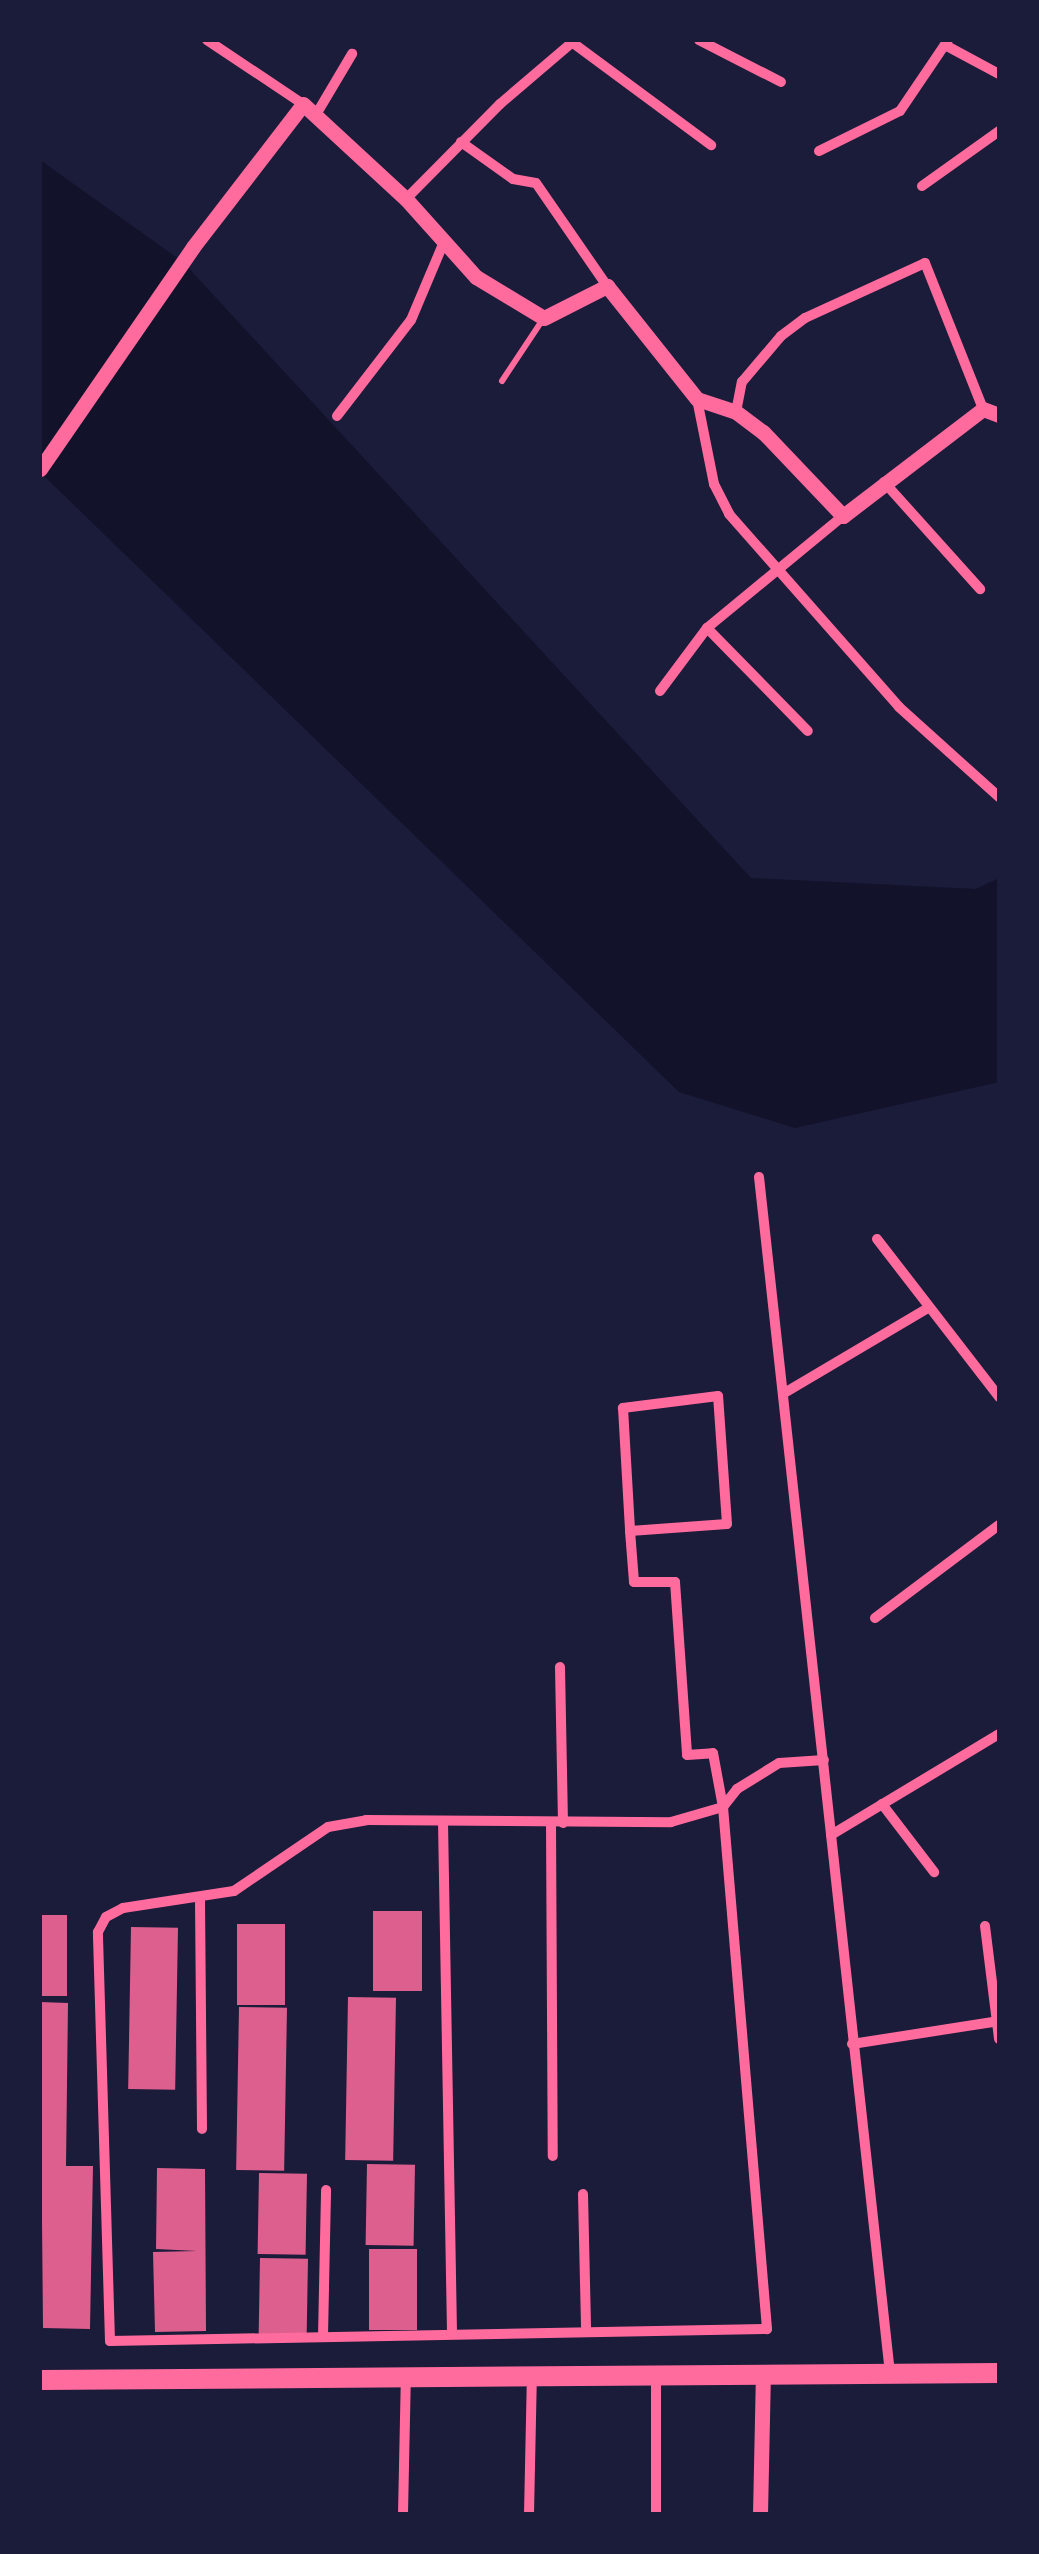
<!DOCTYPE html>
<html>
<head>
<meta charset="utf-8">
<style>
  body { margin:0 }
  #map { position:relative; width:1039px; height:2554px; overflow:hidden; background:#1b1b3a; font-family:"Source Sans 3",sans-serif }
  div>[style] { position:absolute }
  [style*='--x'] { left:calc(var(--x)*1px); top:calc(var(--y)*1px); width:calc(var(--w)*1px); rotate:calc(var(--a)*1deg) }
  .water>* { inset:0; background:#12122b }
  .building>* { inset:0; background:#dd5f8e; transform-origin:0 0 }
  .service>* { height:6px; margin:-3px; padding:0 3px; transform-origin:3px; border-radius:3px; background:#ff6b9d }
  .minor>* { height:10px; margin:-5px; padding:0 5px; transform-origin:5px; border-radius:5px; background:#ff6b9d }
  .tertiary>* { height:15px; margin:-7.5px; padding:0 7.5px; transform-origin:7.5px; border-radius:7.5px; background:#ff6b9d }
  .primary>* { height:20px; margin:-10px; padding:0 10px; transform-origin:10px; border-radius:10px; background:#ff6b9d }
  span { translate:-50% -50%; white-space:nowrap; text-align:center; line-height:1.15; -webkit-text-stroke:9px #1b1b3a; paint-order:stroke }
  .frame { position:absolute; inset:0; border:42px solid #1b1b3a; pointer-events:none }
</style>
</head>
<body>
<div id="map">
  <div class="water">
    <div style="clip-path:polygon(40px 160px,183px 262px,751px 878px,976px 889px,999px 878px,999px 1082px,795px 1128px,679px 1092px,40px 472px)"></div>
  </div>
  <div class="building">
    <div style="left:373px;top:1911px;width:49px;height:80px"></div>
    <div style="left:40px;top:1915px;width:27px;height:81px"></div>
    <div style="left:237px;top:1924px;width:48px;height:81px"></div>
    <div style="left:131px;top:1927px;width:47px;height:162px;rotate:1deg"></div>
    <div style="left:348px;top:1997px;width:48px;height:163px;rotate:1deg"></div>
    <div style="clip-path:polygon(40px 2002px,68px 2003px,66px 2166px,93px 2166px,90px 2329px,43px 2328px)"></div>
    <div style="left:239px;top:2007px;width:48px;height:163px;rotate:1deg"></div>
    <div style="left:367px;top:2164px;width:48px;height:81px;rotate:1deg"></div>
    <div style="clip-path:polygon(157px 2168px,205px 2169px,206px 2331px,155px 2332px,153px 2252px,197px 2251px,156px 2249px)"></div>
    <div style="left:259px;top:2173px;width:48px;height:81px;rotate:1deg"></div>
    <div style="left:369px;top:2249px;width:48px;height:81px"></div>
    <div style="left:260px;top:2258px;width:48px;height:81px;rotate:1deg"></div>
  </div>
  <div class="service">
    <div style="--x:502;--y:381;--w:74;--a:-56.5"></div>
  </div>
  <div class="minor">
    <div style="--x:207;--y:40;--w:115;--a:33.7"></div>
    <div style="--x:699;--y:40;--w:92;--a:27.1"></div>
    <div style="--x:573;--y:43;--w:172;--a:36.5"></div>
    <div style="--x:945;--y:45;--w:61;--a:28.2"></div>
    <div style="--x:317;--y:113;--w:69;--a:-59.3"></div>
    <div style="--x:461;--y:142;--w:64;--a:35.4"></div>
    <div style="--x:513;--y:179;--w:23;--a:10"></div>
    <div style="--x:536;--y:183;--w:125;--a:55.4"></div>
    <div style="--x:819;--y:151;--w:90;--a:-26.3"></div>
    <div style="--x:900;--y:111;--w:86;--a:-55.9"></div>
    <div style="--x:922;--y:186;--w:95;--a:-35.5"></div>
    <div style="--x:406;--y:199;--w:134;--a:-45.3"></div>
    <div style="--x:500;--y:104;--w:99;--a:-40.5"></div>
    <div style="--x:697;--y:399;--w:87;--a:78.7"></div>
    <div style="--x:714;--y:484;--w:34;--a:63"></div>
    <div style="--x:729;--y:514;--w:257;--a:48.6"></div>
    <div style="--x:899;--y:707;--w:135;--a:42"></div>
    <div style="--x:736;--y:412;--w:31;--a:-79"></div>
    <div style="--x:742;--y:382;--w:60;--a:-49.7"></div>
    <div style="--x:781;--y:336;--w:30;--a:-37"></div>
    <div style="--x:805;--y:318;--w:132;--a:-24.6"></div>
    <div style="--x:925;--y:263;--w:157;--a:68.3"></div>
    <div style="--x:337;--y:416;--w:121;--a:-52.4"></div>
    <div style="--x:411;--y:320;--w:85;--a:-67.1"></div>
    <div style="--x:884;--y:482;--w:144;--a:48.1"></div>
    <div style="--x:707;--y:628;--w:144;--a:45.6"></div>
    <div style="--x:660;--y:691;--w:79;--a:-53.3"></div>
    <div style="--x:707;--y:628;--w:176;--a:-39.5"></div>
    <div style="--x:759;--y:1177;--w:1203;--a:83.75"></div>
    <div style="--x:877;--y:1239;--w:200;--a:52.3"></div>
    <div style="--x:786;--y:1392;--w:165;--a:-30.6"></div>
    <div style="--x:630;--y:1531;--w:97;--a:-4.1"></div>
    <div style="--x:727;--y:1524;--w:128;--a:-94"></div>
    <div style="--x:718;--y:1396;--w:96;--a:172.8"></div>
    <div style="--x:623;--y:1408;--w:123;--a:86.7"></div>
    <div style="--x:630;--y:1531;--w:51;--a:85.5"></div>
    <div style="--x:634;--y:1582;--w:41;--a:0"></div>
    <div style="--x:675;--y:1582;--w:173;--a:86"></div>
    <div style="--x:687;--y:1755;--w:26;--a:-4"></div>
    <div style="--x:713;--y:1753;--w:55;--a:79.5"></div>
    <div style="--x:723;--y:1807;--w:524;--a:85.18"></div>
    <div style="--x:767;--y:2329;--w:657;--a:178.95"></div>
    <div style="--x:110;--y:2341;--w:409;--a:-91.7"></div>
    <div style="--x:98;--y:1932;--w:17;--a:-62"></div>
    <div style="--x:106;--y:1917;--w:19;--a:-28"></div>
    <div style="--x:123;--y:1908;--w:112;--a:-8.7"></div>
    <div style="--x:234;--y:1891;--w:114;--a:-34.2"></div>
    <div style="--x:328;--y:1827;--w:39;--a:-10"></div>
    <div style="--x:366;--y:1820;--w:305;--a:0.4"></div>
    <div style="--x:671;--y:1822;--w:54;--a:-16.1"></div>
    <div style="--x:723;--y:1807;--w:23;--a:-52"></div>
    <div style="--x:737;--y:1789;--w:49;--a:-31.8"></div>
    <div style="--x:779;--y:1763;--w:45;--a:-3.8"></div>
    <div style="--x:875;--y:1618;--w:155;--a:-36.9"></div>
    <div style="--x:560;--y:1667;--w:156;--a:88.9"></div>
    <div style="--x:882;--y:1804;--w:86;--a:52.6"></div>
    <div style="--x:443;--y:1822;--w:511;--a:88.99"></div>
    <div style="--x:551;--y:1823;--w:333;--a:89.7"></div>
    <div style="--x:831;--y:1835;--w:196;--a:-31"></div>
    <div style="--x:200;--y:1900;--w:229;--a:89.5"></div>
    <div style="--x:985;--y:1926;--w:114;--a:82.9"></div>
    <div style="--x:852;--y:2044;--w:149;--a:-8.9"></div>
    <div style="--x:583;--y:2194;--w:137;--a:88.7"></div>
    <div style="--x:323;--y:2336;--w:146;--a:-88.8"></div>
    <div style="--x:403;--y:2514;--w:139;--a:-88.8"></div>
    <div style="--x:529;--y:2514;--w:138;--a:-88.8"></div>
    <div style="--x:656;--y:2514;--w:139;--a:-90"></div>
  </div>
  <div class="tertiary">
    <div style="--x:40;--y:469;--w:270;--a:-55.4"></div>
    <div style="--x:193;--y:247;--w:180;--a:-52.4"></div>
    <div style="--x:303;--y:104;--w:140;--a:42.7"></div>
    <div style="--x:406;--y:199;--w:105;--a:48.1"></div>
    <div style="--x:476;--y:277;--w:79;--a:31.1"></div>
    <div style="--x:544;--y:318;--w:71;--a:-26.9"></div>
    <div style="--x:607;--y:286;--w:144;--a:51.5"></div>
    <div style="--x:697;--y:399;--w:41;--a:18.4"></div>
    <div style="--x:736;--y:412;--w:34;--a:37"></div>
    <div style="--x:763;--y:432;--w:116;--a:46.4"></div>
    <div style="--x:843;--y:516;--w:176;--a:-37.4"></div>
    <div style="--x:983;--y:409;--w:17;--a:21"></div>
    <div style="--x:760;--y:2514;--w:141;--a:-88.8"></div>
  </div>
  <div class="primary">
    <div style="--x:40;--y:2380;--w:959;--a:-0.42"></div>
  </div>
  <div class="frame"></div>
</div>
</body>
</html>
